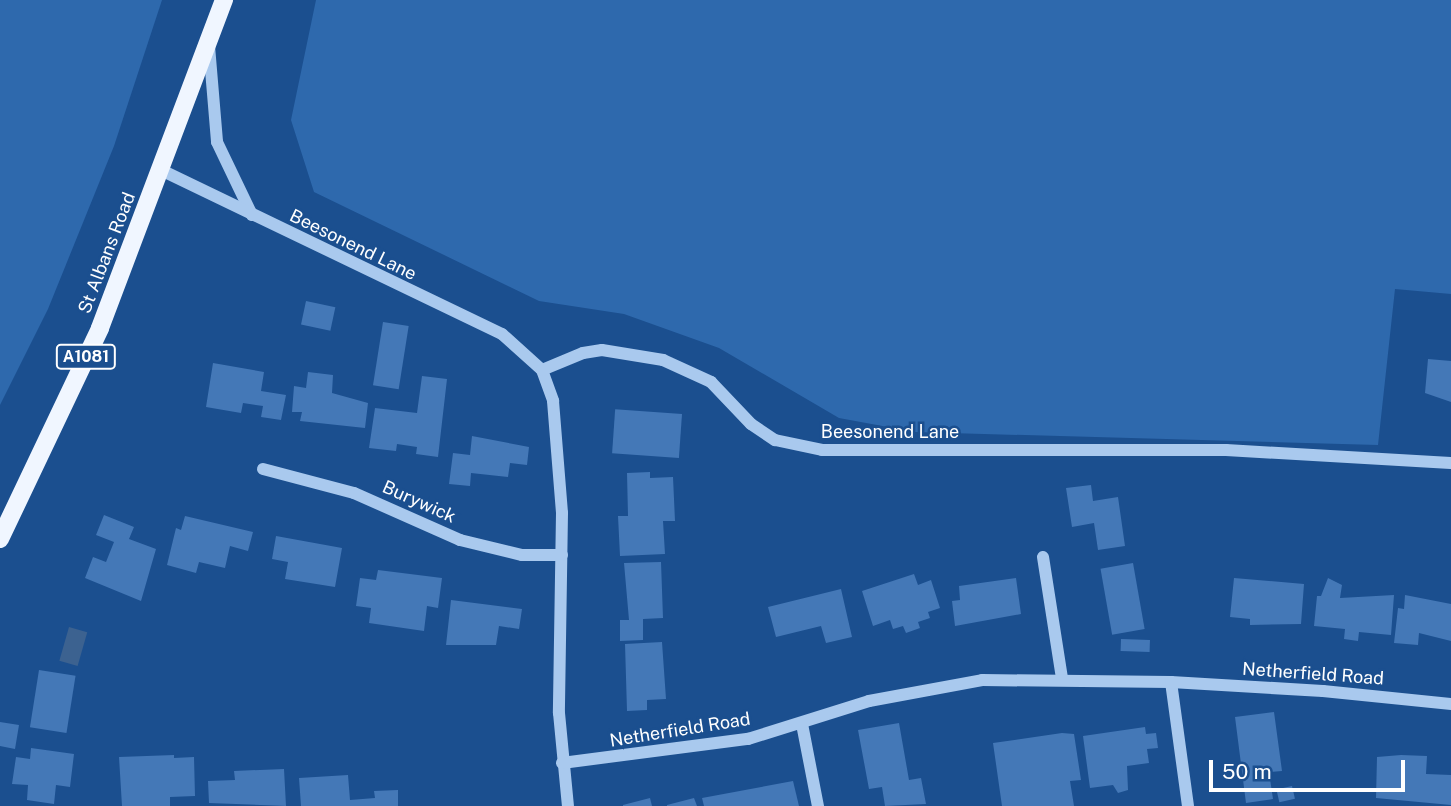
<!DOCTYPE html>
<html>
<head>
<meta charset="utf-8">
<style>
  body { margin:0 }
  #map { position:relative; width:1451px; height:806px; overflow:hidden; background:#1b4f8f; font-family:"Public Sans",sans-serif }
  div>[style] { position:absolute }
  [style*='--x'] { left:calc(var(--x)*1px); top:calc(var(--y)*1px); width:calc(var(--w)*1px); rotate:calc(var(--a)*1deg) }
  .green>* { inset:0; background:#2e69ad }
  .water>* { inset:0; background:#3c6290; transform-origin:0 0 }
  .building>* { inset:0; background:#4478b7; transform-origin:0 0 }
  .minor>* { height:12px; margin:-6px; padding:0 6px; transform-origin:6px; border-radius:6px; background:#a9c9ee }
  .major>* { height:18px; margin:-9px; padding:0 9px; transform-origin:9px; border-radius:9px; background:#f0f6ff }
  span { translate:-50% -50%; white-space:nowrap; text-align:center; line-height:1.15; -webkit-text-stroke:5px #1b4f8f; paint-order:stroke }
  .shield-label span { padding:2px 5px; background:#1b4f8f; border:2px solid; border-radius:5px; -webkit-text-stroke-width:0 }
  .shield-label { font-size:16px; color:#fff; font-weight:700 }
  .street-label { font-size:18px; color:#fff }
  .scale { position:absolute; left:1209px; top:760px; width:196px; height:32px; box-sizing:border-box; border:4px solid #fff; border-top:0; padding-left:9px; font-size:21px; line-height:24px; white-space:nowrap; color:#fff; -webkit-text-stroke:5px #1b4f8f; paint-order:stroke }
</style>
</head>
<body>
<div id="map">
  <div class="green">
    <div style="clip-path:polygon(0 0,162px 0,114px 146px,48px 309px,0 405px)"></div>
    <div style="clip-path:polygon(316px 0,1451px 0,1451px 294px,1395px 289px,1378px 445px,915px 432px,839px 418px,719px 348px,624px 314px,539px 301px,314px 192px,291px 120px)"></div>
  </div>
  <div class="water">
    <div style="left:69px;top:627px;width:19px;height:35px;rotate:16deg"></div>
  </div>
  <div class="building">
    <div style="left:306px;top:301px;width:30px;height:24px;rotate:12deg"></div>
    <div style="left:383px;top:322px;width:26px;height:64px;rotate:9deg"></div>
    <div style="clip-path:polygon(1428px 359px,1451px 361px,1451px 402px,1425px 393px)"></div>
    <div style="clip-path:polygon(213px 363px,264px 372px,261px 391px,286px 395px,281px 420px,261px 417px,263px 406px,243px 403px,241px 413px,206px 407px)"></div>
    <div style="clip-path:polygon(308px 372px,333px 375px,332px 393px,368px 403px,365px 428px,300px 421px,302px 412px,292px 412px,294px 386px,306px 388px)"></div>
    <div style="clip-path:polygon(422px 376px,447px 379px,438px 457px,416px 454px,417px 447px,397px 444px,396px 451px,369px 448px,375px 408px,417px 413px)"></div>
    <div style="left:682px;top:414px;width:44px;height:67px;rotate:94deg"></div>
    <div style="clip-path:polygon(472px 436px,529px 447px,527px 465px,510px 463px,508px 477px,471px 473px,470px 486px,449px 484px,453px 453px,470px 455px)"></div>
    <div style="clip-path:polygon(650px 472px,650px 478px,673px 477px,675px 521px,663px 521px,665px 554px,620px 556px,618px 516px,628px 516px,627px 473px)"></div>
    <div style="clip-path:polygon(1091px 485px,1093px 501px,1118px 497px,1125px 546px,1098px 550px,1094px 523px,1072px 527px,1066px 488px)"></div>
    <div style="clip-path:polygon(104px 515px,134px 527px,129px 539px,156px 549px,141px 601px,85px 578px,93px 557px,106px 562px,114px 542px,96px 535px)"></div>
    <div style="clip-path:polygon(185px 516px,253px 532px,248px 551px,230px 546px,225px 568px,199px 562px,196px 573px,167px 565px,176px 528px,181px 530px)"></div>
    <div style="clip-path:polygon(276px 536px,342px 548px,335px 587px,285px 579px,288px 562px,272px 559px)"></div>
    <div style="clip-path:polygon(661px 562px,663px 618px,643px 619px,643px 640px,620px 641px,620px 620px,629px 620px,624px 563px)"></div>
    <div style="left:1133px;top:563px;width:67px;height:33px;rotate:80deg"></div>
    <div style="clip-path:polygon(378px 570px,442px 578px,438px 608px,427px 606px,424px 631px,369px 623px,371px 608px,356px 606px,360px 578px,376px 580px)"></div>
    <div style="clip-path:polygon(914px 574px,918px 585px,931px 580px,940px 608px,928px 612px,930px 618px,918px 622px,920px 628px,906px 633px,903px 626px,893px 629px,890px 620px,873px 626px,862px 591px)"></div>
    <div style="clip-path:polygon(1016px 578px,1021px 614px,955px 626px,952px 601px,960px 600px,959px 586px)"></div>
    <div style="clip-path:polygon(1234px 578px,1304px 584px,1301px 624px,1250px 625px,1250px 619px,1230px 617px)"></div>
    <div style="clip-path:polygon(1328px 578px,1342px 585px,1340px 598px,1394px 595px,1391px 635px,1359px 632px,1358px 641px,1344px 639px,1345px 629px,1314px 626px,1317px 596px,1321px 596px)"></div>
    <div style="clip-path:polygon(841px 589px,852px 637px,826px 643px,821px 626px,776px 637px,768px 607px)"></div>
    <div style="clip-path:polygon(1405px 595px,1451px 604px,1451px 641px,1419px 633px,1418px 645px,1394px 643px,1398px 608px,1404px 609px)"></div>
    <div style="clip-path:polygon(451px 600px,522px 609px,519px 629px,499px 626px,496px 645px,446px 645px)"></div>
    <div style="left:1121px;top:639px;width:29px;height:12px;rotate:2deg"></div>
    <div style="clip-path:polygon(662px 642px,666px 699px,647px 700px,647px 710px,627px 711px,625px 644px)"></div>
    <div style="left:39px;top:670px;width:37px;height:58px;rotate:9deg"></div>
    <div style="clip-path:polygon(1274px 712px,1282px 771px,1269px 772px,1273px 799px,1246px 803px,1235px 717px)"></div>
    <div style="clip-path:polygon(0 722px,19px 725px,15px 749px,0 746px)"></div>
    <div style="clip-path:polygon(899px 723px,909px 780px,921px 778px,926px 804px,885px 806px,882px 787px,869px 789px,858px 730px)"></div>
    <div style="clip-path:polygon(1145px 727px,1146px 734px,1156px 733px,1158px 748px,1147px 749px,1149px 763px,1127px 766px,1128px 790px,1118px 793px,1113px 785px,1090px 788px,1083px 736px)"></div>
    <div style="clip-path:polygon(1062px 733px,1074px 734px,1081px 780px,1070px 781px,1074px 806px,1002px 806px,993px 743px)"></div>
    <div style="clip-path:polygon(31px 748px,74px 754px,70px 787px,56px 785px,54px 804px,27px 800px,28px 785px,12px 784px,16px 757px,30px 759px)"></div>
    <div style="clip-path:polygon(174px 755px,174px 758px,194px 757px,195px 796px,170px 797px,170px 806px,122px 806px,119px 757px)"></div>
    <div style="clip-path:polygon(1401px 755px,1427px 756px,1426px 774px,1451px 775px,1451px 805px,1376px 798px,1377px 757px)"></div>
    <div style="clip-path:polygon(284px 769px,286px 806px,209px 803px,208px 781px,235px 780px,234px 771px)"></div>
    <div style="clip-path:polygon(348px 775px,350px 800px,375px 798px,374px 791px,398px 790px,398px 806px,301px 806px,299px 778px)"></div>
    <div style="clip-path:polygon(793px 781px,799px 806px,704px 806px,702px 798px)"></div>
    <div style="left:1292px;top:786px;width:13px;height:16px;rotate:77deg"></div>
    <div style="clip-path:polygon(650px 798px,652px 806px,623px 806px,623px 805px)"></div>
    <div style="clip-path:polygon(694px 798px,697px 806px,667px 806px,667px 805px)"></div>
  </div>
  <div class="minor">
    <div style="--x:209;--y:46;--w:96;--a:85.2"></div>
    <div style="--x:217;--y:142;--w:81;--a:64.4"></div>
    <div style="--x:161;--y:170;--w:378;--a:25.7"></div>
    <div style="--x:502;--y:334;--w:54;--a:42"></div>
    <div style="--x:542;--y:370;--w:33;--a:70"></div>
    <div style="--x:553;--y:401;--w:112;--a:85.4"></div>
    <div style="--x:562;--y:513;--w:200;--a:90.9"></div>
    <div style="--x:559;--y:713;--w:93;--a:84.5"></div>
    <div style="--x:542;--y:370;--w:44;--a:-22.5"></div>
    <div style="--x:583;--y:353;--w:19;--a:-9"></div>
    <div style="--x:602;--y:350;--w:62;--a:9.3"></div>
    <div style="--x:663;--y:360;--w:53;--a:24.6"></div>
    <div style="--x:711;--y:382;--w:58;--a:46.4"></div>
    <div style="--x:751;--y:424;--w:29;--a:34"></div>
    <div style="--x:775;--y:440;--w:48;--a:12"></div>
    <div style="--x:822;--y:450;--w:404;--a:0"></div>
    <div style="--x:1226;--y:450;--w:225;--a:3.3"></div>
    <div style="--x:263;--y:469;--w:94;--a:14.8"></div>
    <div style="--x:354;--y:493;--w:116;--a:23.9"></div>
    <div style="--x:460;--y:540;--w:64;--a:13.6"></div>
    <div style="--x:522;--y:555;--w:40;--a:0"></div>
    <div style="--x:1043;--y:557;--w:122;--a:81.1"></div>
    <div style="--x:1171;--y:682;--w:125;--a:82.2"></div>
    <div style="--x:802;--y:724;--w:84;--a:79"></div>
    <div style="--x:562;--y:763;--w:188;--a:-7.4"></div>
    <div style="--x:748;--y:739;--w:127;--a:-17.4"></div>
    <div style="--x:869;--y:701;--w:115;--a:-10.5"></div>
    <div style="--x:982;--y:680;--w:189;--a:0.6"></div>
    <div style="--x:1171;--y:682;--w:152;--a:3.4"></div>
    <div style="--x:1323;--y:691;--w:129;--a:5.8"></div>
  </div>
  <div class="major">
    <div style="--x:0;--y:539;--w:233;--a:-64.6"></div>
    <div style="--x:100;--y:328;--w:351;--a:-69.3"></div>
  </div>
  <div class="shield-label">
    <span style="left:86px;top:357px">A1081</span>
  </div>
  <div class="street-label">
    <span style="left:353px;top:245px;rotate:26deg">Beesonend Lane</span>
    <span style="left:107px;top:253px;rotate:-69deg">St Albans Road</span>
    <span style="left:890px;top:432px">Beesonend Lane</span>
    <span style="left:419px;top:502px;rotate:24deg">Burywick</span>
    <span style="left:1313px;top:674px;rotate:4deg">Netherfield Road</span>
    <span style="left:680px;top:730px;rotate:-9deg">Netherfield Road</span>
  </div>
  <div class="scale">50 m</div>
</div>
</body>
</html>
